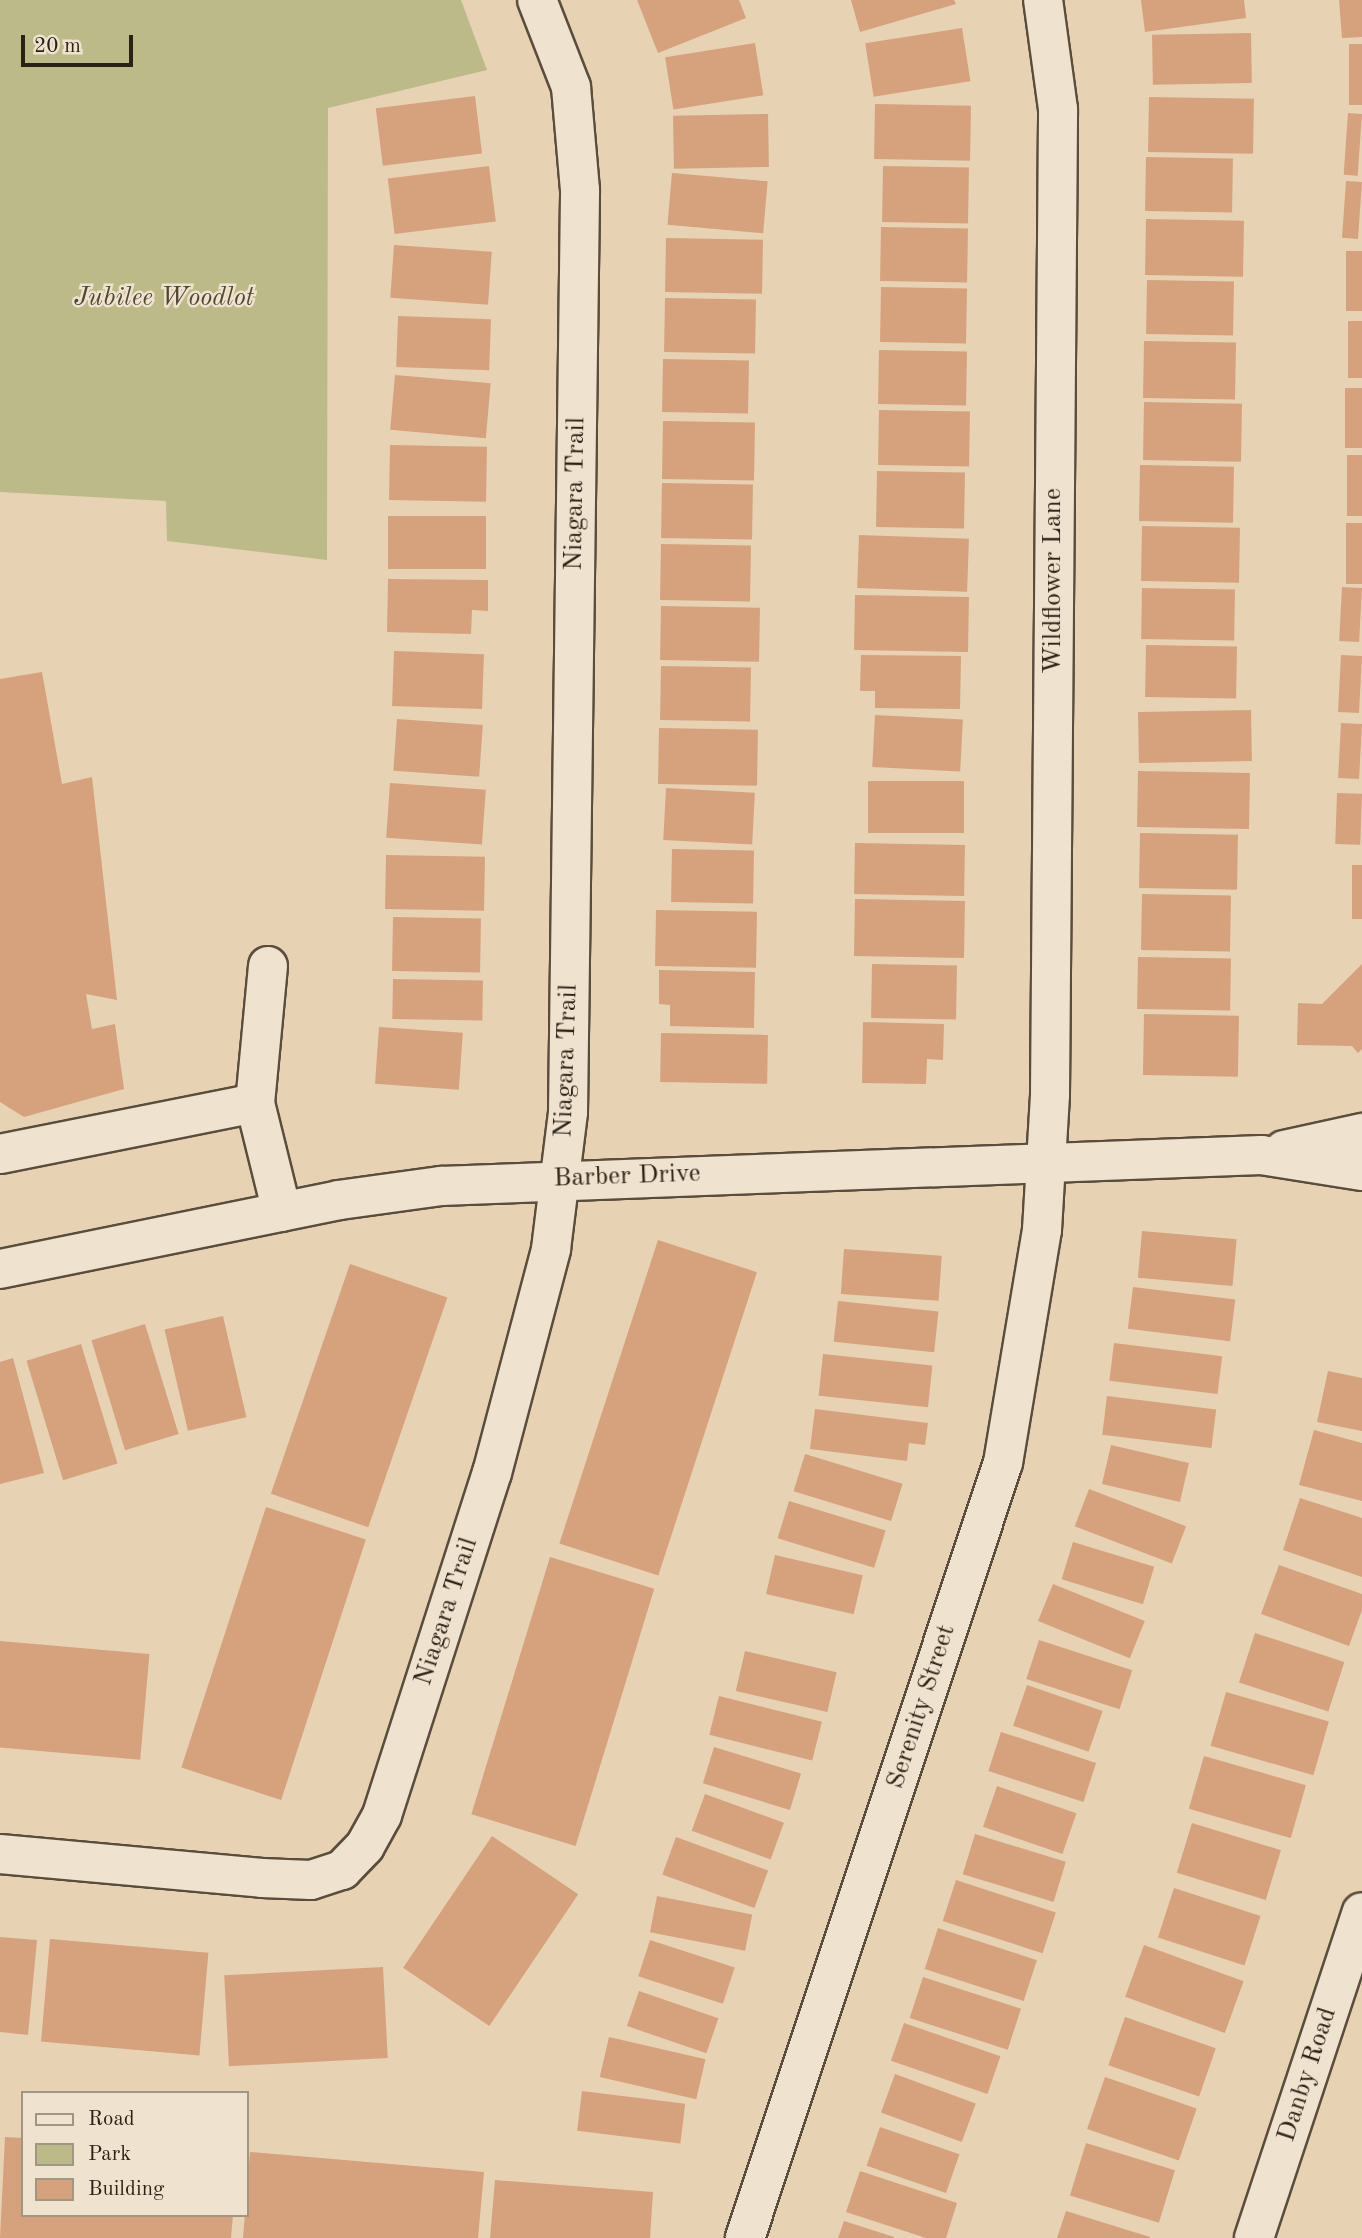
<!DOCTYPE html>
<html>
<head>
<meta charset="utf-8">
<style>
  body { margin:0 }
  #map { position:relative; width:1362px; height:2238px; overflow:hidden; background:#e7d2b4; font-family:"Old Standard TT",serif }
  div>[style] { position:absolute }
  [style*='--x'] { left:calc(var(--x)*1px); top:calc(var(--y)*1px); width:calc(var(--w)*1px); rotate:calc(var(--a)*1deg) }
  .green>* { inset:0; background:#bcba89 }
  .building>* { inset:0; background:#d6a27d; transform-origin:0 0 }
  .roads { filter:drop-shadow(2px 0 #5b4d3d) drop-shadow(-2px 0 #5b4d3d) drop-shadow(0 2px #5b4d3d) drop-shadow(0 -2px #5b4d3d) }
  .minor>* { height:38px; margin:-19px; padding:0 19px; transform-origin:19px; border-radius:19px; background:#efe2ce }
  span { translate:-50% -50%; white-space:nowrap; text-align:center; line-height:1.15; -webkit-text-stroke:5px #efe2ce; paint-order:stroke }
  .park-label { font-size:26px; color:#504732; font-style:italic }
  .street-label { font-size:26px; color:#2c2115 }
  .legend { position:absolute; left:21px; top:2091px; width:228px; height:126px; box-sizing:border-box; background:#efe2ce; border:2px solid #a19584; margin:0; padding:9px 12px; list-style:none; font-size:21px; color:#2c2115 }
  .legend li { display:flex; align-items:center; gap:14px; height:35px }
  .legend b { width:35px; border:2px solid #a19584 }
  .scale { position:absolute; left:21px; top:35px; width:112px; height:32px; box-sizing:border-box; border:4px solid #2c2115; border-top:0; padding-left:9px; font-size:21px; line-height:24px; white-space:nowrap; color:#2c2115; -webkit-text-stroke:5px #efe2ce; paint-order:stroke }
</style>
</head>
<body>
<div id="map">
  <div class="green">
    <div style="clip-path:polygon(0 0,461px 0,487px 70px,328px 108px,327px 560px,167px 541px,166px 501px,0 492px)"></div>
  </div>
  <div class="building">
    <div style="clip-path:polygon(637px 0,739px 0,746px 18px,658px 53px)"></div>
    <div style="clip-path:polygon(851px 0,954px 0,956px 4px,860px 32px)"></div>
    <div style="clip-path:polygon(1141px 0,1244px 0,1246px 18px,1145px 32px)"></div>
    <div style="clip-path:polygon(1339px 0,1362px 0,1362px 37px,1342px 38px)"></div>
    <div style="left:962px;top:28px;width:54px;height:98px;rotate:81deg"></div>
    <div style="left:1251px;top:33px;width:50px;height:99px;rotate:89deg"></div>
    <div style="left:755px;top:43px;width:53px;height:91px;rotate:81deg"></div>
    <div style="left:1349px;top:44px;width:13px;height:61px"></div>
    <div style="left:475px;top:96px;width:58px;height:100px;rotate:83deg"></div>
    <div style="left:1149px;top:97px;width:105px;height:55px;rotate:1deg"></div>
    <div style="left:875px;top:104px;width:96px;height:55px;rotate:1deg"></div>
    <div style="left:1348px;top:113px;width:14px;height:62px;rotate:4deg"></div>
    <div style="left:768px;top:114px;width:53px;height:95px;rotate:89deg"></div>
    <div style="left:1146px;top:157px;width:87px;height:54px;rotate:1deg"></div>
    <div style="left:489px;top:166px;width:56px;height:102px;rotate:83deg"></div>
    <div style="left:883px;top:166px;width:86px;height:56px;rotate:1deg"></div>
    <div style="left:672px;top:173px;width:96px;height:52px;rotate:5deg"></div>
    <div style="left:1346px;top:181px;width:16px;height:57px;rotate:4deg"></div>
    <div style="left:1146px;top:219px;width:98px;height:56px;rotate:1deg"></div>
    <div style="left:881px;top:227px;width:87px;height:54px;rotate:1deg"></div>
    <div style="left:666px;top:238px;width:97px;height:54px;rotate:1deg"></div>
    <div style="left:394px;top:245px;width:98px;height:53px;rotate:4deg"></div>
    <div style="left:1346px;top:251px;width:16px;height:60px"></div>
    <div style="left:1147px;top:280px;width:87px;height:54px;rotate:1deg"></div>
    <div style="left:881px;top:287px;width:86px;height:55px;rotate:1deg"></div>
    <div style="left:665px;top:298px;width:91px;height:54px;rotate:1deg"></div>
    <div style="left:398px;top:316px;width:93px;height:51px;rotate:2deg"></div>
    <div style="left:1348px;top:321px;width:14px;height:57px"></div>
    <div style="left:1144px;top:341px;width:92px;height:57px;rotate:1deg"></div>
    <div style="left:879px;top:350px;width:88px;height:54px;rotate:1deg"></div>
    <div style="left:663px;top:359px;width:86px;height:53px;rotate:1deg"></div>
    <div style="left:395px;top:375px;width:96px;height:55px;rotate:5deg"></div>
    <div style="left:1345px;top:388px;width:17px;height:60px"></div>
    <div style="left:1144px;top:402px;width:98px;height:58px;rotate:1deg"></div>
    <div style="left:879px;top:410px;width:91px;height:55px;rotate:1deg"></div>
    <div style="left:663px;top:421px;width:92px;height:58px;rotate:1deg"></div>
    <div style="left:390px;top:445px;width:97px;height:55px;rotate:1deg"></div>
    <div style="left:1347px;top:455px;width:15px;height:61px"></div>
    <div style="left:1140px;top:465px;width:94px;height:56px;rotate:1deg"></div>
    <div style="left:877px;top:471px;width:88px;height:56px;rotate:1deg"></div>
    <div style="left:662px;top:483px;width:91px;height:55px;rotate:1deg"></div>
    <div style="left:388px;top:516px;width:98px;height:53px"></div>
    <div style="left:1346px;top:523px;width:16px;height:61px"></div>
    <div style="left:1142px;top:526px;width:98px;height:55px;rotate:1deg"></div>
    <div style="left:859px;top:535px;width:110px;height:53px;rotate:2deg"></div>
    <div style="left:661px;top:544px;width:90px;height:56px;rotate:1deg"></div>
    <div style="clip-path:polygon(388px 579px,488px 580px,488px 611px,472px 610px,471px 634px,387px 632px)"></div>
    <div style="left:1342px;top:587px;width:20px;height:54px;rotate:3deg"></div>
    <div style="left:1142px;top:588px;width:93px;height:51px;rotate:1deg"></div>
    <div style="left:855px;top:595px;width:114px;height:55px;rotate:1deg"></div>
    <div style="left:661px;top:606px;width:99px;height:54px;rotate:1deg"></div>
    <div style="left:1146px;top:645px;width:91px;height:52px;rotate:1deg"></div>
    <div style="left:394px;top:651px;width:90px;height:55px;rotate:2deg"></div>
    <div style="clip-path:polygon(861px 655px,961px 656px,960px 709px,875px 708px,875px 691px,860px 691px)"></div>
    <div style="left:1341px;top:655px;width:21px;height:57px;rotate:3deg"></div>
    <div style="left:661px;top:666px;width:90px;height:54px;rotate:1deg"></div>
    <div style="clip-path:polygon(42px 672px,62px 784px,92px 777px,117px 1000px,86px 994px,92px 1029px,115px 1024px,124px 1089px,24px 1117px,0 1102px,0 679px)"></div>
    <div style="left:1251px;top:710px;width:51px;height:113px;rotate:89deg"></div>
    <div style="left:875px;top:715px;width:88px;height:52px;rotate:3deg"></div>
    <div style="left:397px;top:719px;width:86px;height:52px;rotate:4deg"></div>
    <div style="left:1341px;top:723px;width:21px;height:55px;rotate:3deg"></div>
    <div style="left:659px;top:728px;width:99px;height:56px;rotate:1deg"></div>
    <div style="left:1138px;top:771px;width:112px;height:56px;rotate:1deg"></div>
    <div style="left:868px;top:781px;width:96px;height:52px"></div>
    <div style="left:390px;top:783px;width:96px;height:55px;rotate:4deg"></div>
    <div style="left:666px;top:788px;width:89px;height:52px;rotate:3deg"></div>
    <div style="left:1337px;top:793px;width:25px;height:51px;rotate:2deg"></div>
    <div style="left:1140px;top:833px;width:98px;height:55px;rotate:1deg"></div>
    <div style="left:855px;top:843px;width:110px;height:51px;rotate:1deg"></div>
    <div style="left:672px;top:849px;width:82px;height:53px;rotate:1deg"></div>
    <div style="left:386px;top:855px;width:99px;height:54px;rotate:1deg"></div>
    <div style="left:1352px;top:865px;width:10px;height:54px"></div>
    <div style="left:1142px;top:894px;width:89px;height:56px;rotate:1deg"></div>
    <div style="left:855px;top:899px;width:110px;height:57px;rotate:1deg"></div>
    <div style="left:656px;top:910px;width:101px;height:56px;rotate:1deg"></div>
    <div style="left:393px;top:917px;width:88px;height:54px;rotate:1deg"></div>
    <div style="left:1138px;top:957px;width:93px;height:52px;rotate:1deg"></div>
    <div style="left:872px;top:964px;width:85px;height:54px;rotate:1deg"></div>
    <div style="clip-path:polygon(1362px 964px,1362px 1049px,1358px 1053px,1352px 1046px,1297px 1045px,1298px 1003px,1322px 1004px)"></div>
    <div style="clip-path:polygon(659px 970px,755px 972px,754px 1028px,670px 1026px,670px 1005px,659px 1004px)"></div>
    <div style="left:393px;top:979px;width:90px;height:40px;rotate:1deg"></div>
    <div style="left:1144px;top:1014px;width:95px;height:61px;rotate:1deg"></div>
    <div style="clip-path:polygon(863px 1022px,944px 1024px,943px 1060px,927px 1059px,926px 1084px,862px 1083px)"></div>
    <div style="left:379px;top:1027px;width:84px;height:57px;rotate:4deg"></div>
    <div style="left:661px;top:1033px;width:107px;height:49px;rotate:1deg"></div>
    <div style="left:1142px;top:1231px;width:95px;height:47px;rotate:5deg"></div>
    <div style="left:658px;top:1240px;width:104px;height:319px;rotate:18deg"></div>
    <div style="left:844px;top:1249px;width:98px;height:45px;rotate:4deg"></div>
    <div style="left:350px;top:1264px;width:103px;height:243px;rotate:19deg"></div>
    <div style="left:1133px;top:1287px;width:103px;height:42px;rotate:7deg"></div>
    <div style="left:838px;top:1301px;width:101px;height:41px;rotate:6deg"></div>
    <div style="left:223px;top:1316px;width:104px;height:60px;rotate:77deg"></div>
    <div style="left:145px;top:1324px;width:115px;height:56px;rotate:73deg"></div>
    <div style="left:1114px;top:1343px;width:109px;height:38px;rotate:7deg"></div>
    <div style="left:81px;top:1344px;width:125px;height:57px;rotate:73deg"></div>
    <div style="left:823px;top:1354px;width:110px;height:42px;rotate:6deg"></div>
    <div style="clip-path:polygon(13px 1358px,44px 1473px,0 1484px,0 1362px)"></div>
    <div style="clip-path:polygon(1328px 1371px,1362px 1378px,1362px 1431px,1317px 1422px)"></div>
    <div style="left:1107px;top:1396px;width:110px;height:39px;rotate:7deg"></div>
    <div style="clip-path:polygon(815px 1409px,928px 1423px,925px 1445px,909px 1443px,907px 1461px,810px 1449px)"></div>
    <div style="clip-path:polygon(1314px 1430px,1362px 1443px,1362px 1501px,1299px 1485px)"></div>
    <div style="left:1111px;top:1445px;width:80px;height:40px;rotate:13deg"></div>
    <div style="left:805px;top:1454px;width:102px;height:39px;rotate:17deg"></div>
    <div style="left:1089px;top:1489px;width:104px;height:40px;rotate:21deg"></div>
    <div style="clip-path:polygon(1300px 1498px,1362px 1518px,1362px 1577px,1283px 1550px)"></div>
    <div style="left:789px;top:1501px;width:101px;height:39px;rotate:17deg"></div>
    <div style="left:266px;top:1507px;width:105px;height:274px;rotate:18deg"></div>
    <div style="left:1073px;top:1542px;width:85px;height:39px;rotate:17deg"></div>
    <div style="left:775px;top:1555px;width:90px;height:40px;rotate:13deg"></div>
    <div style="left:550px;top:1557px;width:109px;height:269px;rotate:17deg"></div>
    <div style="clip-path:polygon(1279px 1565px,1362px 1594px,1362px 1610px,1349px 1646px,1261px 1614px)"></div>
    <div style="left:1053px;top:1584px;width:99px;height:40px;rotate:22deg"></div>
    <div style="left:1255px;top:1633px;width:94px;height:52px;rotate:18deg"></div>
    <div style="left:1039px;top:1640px;width:98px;height:41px;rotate:18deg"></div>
    <div style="left:0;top:1641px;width:150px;height:106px;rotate:5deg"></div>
    <div style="left:745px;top:1651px;width:94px;height:41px;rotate:13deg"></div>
    <div style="left:1027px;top:1685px;width:80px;height:43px;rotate:19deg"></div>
    <div style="left:1226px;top:1692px;width:107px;height:56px;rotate:16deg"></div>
    <div style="left:719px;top:1696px;width:106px;height:40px;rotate:14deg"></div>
    <div style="left:1001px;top:1732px;width:100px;height:41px;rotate:18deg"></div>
    <div style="left:714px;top:1747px;width:91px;height:38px;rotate:17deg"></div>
    <div style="left:1204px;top:1756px;width:106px;height:55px;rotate:16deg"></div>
    <div style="left:997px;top:1786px;width:84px;height:43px;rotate:19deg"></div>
    <div style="left:705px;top:1794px;width:84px;height:39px;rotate:20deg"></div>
    <div style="left:1192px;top:1823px;width:93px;height:52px;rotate:17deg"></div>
    <div style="left:975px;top:1834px;width:95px;height:42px;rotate:17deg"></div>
    <div style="left:492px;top:1836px;width:104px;height:159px;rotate:34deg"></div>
    <div style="left:676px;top:1837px;width:98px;height:40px;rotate:20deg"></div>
    <div style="left:956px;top:1880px;width:105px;height:43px;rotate:18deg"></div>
    <div style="left:1174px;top:1888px;width:91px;height:52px;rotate:18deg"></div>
    <div style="left:657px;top:1896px;width:97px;height:37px;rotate:11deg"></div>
    <div style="left:938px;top:1928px;width:104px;height:43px;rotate:18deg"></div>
    <div style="clip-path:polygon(0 1937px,37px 1940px,28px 2035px,0 2032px)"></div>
    <div style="left:50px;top:1939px;width:159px;height:103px;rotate:5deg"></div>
    <div style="left:650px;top:1940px;width:89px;height:38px;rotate:18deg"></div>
    <div style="left:1144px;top:1945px;width:106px;height:55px;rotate:20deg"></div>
    <div style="left:383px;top:1967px;width:91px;height:159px;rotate:87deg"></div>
    <div style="left:923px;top:1977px;width:103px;height:43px;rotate:18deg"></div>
    <div style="left:639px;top:1991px;width:84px;height:37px;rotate:19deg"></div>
    <div style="left:1125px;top:2017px;width:96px;height:51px;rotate:19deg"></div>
    <div style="left:904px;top:2023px;width:102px;height:40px;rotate:19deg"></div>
    <div style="left:609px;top:2037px;width:99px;height:41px;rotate:13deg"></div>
    <div style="left:895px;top:2074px;width:86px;height:41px;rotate:20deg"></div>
    <div style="left:1105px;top:2077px;width:97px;height:55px;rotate:19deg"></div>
    <div style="left:582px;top:2091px;width:104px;height:40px;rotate:7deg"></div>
    <div style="left:880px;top:2127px;width:84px;height:41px;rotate:19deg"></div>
    <div style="clip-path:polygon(5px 2137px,23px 2138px,23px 2215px,233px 2215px,231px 2238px,0 2238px)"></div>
    <div style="left:1086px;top:2143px;width:93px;height:55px;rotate:17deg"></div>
    <div style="clip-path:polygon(250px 2152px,484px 2172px,478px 2238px,243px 2238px)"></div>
    <div style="clip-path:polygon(860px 2171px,957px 2203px,946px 2238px,926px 2238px,846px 2212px)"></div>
    <div style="clip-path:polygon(495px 2180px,653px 2192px,650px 2238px,490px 2238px)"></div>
    <div style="clip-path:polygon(1066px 2211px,1150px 2237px,1150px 2238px,1057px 2238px)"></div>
    <div style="clip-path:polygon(844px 2221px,894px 2237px,894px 2238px,838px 2238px)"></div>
  </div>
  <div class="roads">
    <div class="minor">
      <div style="--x:268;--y:966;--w:138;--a:95.4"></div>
      <div style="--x:255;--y:1103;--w:112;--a:76.1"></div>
      <div style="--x:1284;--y:1150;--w:80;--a:-12.3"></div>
      <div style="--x:0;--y:1154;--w:260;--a:-11.3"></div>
      <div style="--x:0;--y:1269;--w:346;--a:-11.5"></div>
      <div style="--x:339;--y:1200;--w:103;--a:-7.8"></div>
      <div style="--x:441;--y:1186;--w:821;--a:-2.17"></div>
      <div style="--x:1261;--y:1155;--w:102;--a:9"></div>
      <div style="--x:0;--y:1854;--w:263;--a:5.2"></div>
      <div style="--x:262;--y:1878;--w:49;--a:2.3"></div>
      <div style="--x:311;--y:1880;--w:33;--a:-18"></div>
      <div style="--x:342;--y:1870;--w:33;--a:-46"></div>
      <div style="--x:365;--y:1846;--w:35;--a:-61"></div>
      <div style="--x:382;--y:1815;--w:359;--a:-72.2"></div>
      <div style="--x:492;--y:1473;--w:232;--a:-75.2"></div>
      <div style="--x:551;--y:1249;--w:138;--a:-82.9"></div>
      <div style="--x:568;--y:1112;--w:922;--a:-89.25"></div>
      <div style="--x:580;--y:190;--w:103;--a:-95"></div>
      <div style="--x:571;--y:87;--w:93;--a:-111.3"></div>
      <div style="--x:745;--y:2238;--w:817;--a:-71.59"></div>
      <div style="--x:1003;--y:1463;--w:236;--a:-80.5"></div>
      <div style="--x:1042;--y:1230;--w:136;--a:-86.6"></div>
      <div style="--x:1050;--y:1094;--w:985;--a:-89.53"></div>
      <div style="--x:1058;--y:109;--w:110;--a:-97.8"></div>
      <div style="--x:1254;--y:2238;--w:343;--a:-71.7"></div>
    </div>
  </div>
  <div class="park-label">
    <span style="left:164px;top:299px">Jubilee Woodlot</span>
  </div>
  <div class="street-label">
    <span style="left:576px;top:494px;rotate:-89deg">Niagara Trail</span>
    <span style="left:1054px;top:581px;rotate:-90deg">Wildflower Lane</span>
    <span style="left:567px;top:1061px;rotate:-88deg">Niagara Trail</span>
    <span style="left:627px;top:1177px;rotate:-2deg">Barber Drive</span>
    <span style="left:447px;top:1612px;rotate:-72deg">Niagara Trail</span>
    <span style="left:922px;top:1707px;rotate:-72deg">Serenity Street</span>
    <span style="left:1308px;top:2075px;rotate:-72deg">Danby Road</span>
  </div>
  <ul class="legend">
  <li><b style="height:9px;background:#efe2ce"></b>Road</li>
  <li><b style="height:19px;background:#bcba89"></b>Park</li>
  <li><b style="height:19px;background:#d6a27d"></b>Building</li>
  </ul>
  <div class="scale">20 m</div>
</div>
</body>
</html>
